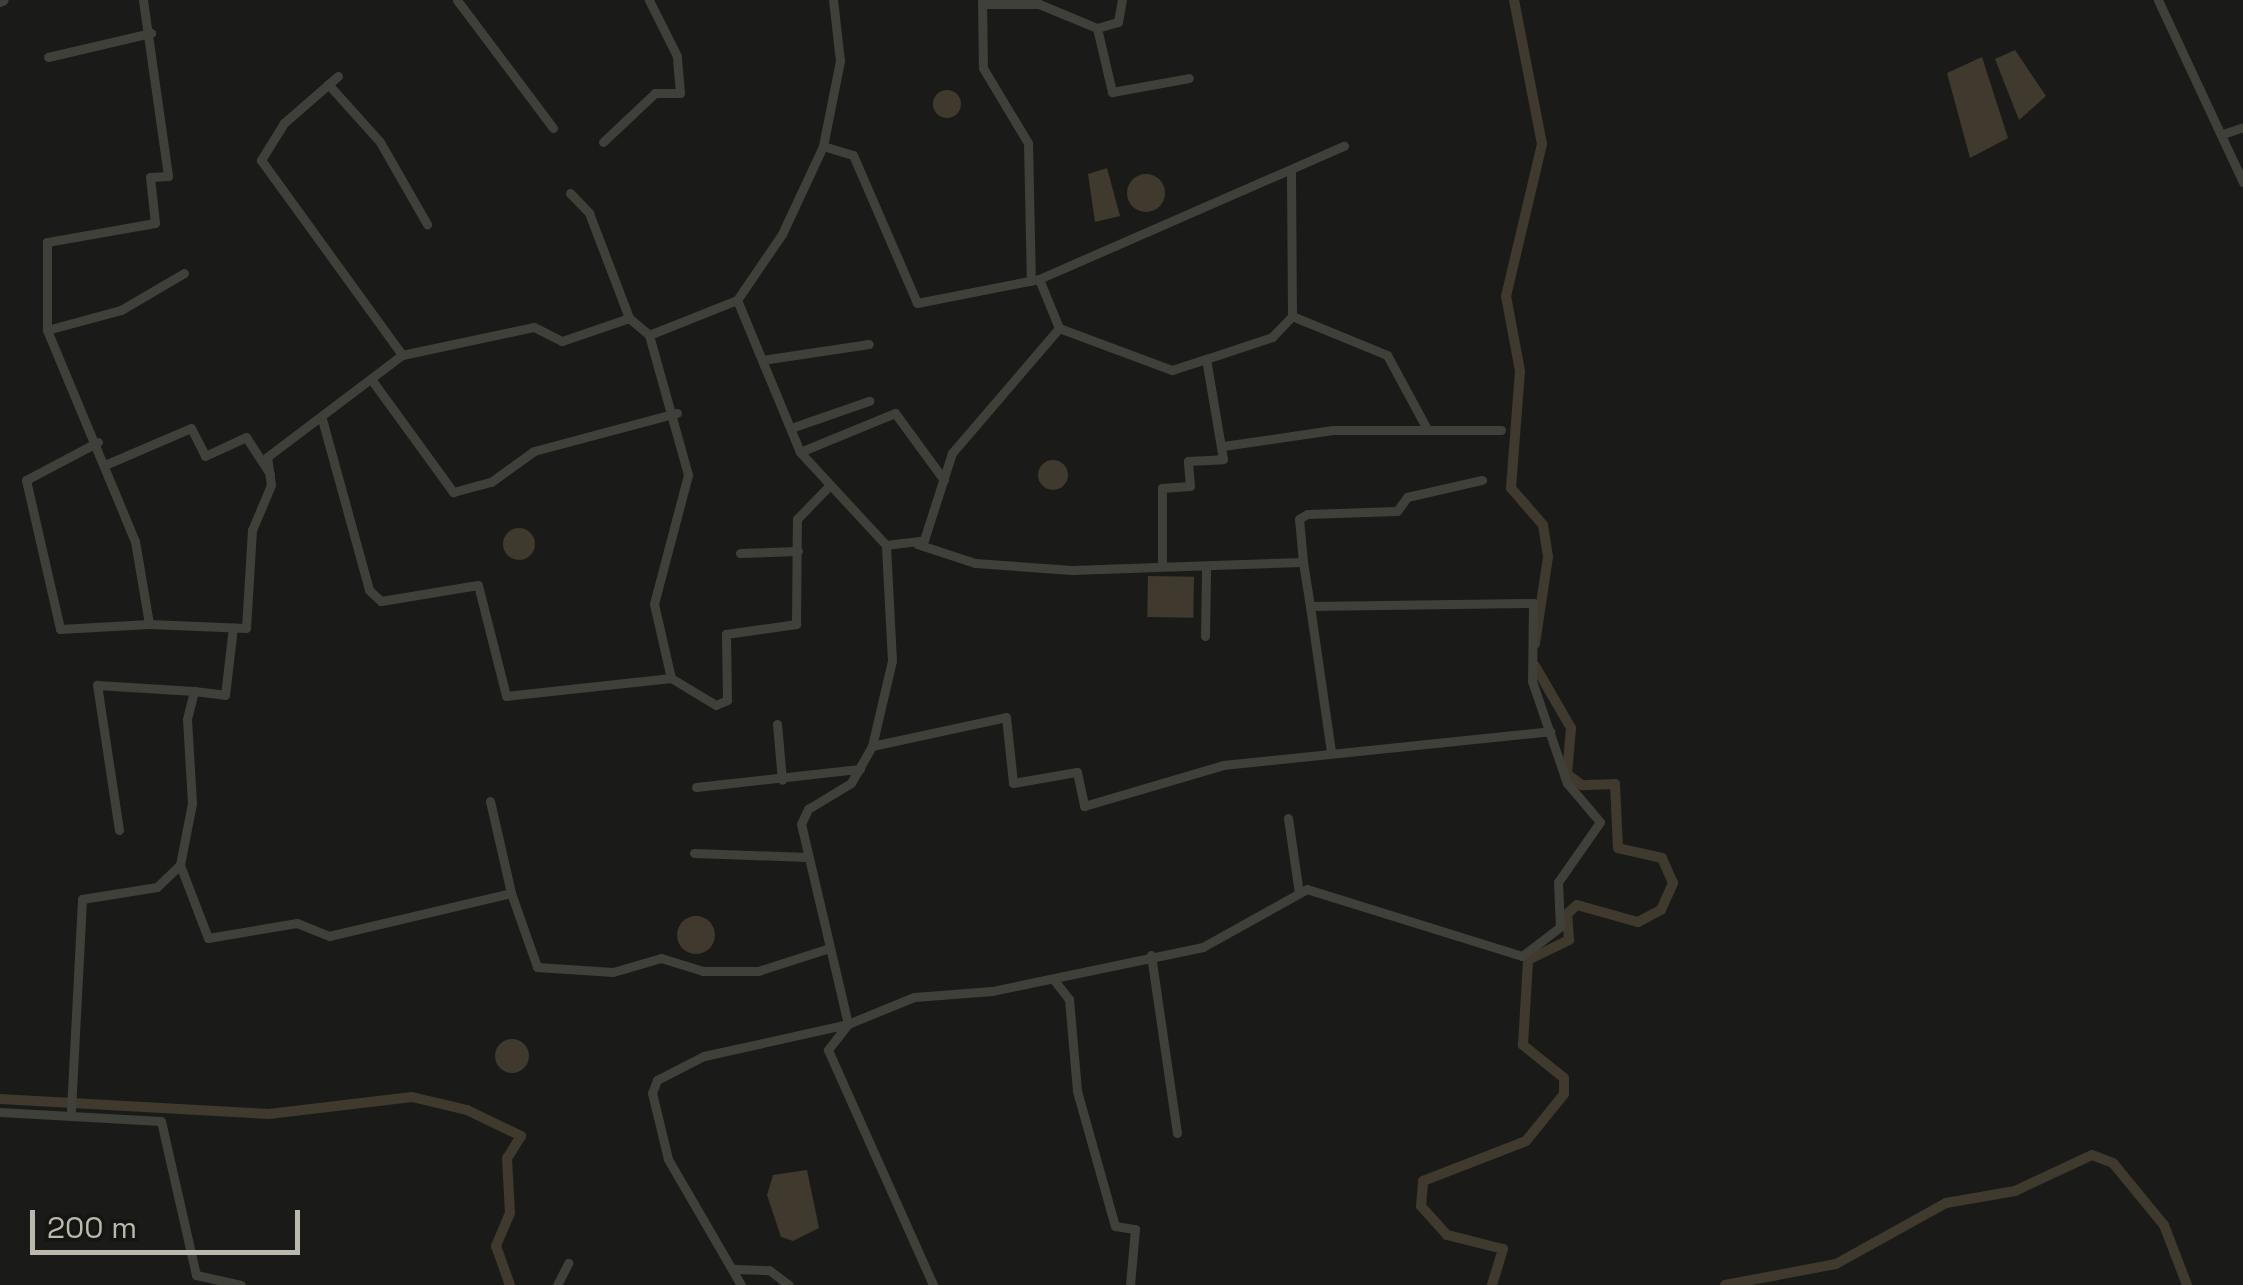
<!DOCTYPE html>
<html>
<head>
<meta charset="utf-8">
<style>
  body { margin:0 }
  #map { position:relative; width:2243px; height:1285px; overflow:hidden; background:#1a1b18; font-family:"Space Grotesk",sans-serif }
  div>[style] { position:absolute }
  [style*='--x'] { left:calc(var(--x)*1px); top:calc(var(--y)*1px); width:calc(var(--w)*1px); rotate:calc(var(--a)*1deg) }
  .water>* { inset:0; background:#3f392e; transform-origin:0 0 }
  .round { border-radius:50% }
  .canal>* { height:10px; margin:-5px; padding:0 5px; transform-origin:5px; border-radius:5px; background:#3f392e }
  .minor>* { height:9px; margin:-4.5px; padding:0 4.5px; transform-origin:4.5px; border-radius:4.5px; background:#3f4039 }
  span { translate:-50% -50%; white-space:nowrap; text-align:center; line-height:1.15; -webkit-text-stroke:8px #151613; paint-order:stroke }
  .scale { position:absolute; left:30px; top:1210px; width:270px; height:45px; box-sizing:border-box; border:5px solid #bab9ab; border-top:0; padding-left:12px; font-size:30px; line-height:35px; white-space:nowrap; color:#bab9ab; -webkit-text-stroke:8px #151613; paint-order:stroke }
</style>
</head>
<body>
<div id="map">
  <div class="water">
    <div style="clip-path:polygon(2015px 50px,2046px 96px,2019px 120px,1995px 59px)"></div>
    <div style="clip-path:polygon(1982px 57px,2008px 138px,1970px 158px,1947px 73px)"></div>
    <div class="round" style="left:933px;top:90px;width:28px;height:28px"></div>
    <div style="clip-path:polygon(1107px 168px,1120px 216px,1095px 222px,1088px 174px)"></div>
    <div class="round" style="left:1127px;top:174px;width:38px;height:38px"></div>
    <div class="round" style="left:1038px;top:460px;width:30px;height:30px"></div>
    <div class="round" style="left:503px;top:528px;width:32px;height:32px"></div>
    <div style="left:1148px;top:576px;width:46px;height:41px;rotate:1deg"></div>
    <div class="round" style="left:677px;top:916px;width:38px;height:38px"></div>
    <div class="round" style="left:495px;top:1039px;width:34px;height:34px"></div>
    <div style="clip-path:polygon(807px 1170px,819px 1228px,793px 1241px,781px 1237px,767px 1195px,773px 1175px)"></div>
  </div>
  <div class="canal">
    <div style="--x:1514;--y:0;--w:147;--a:79"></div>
    <div style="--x:1542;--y:144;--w:156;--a:103.3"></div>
    <div style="--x:1506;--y:296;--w:76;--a:79.4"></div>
    <div style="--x:1520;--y:371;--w:117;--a:94.4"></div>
    <div style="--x:1511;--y:488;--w:49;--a:49.1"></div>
    <div style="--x:1543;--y:525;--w:32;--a:81"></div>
    <div style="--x:1548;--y:557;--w:88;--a:98.5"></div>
    <div style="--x:0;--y:1099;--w:269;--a:3.2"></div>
    <div style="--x:269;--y:1114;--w:144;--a:-6.8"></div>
    <div style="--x:412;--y:1097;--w:57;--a:13.3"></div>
    <div style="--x:467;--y:1110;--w:60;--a:25.7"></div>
    <div style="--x:521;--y:1136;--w:26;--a:122"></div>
    <div style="--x:507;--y:1158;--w:55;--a:86.9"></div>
    <div style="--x:510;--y:1213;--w:36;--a:113"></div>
    <div style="--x:496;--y:1246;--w:41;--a:70.3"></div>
    <div style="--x:1492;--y:1285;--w:38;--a:-73"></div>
    <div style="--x:1503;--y:1249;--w:58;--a:-166"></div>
    <div style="--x:1447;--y:1235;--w:39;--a:-132"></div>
    <div style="--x:1421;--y:1206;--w:25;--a:-85"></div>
    <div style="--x:1423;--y:1181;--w:110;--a:-21.2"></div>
    <div style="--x:1526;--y:1141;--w:60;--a:-51"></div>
    <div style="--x:1564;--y:1094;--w:16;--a:-90"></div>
    <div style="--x:1564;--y:1078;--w:53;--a:-141.2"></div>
    <div style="--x:1523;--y:1045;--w:85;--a:-86.6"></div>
    <div style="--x:1528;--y:960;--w:46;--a:-26"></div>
    <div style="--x:1569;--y:940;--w:26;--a:-94"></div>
    <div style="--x:1567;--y:914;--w:13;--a:-42"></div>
    <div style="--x:1577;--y:905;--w:63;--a:15.6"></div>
    <div style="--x:1638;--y:922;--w:26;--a:-28"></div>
    <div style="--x:1661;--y:910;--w:30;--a:-66"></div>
    <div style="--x:1673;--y:883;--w:27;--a:-114"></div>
    <div style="--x:1662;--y:858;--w:45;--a:-167.2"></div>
    <div style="--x:1618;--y:848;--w:64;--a:-92.7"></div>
    <div style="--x:1615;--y:784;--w:33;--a:178"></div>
    <div style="--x:1582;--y:785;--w:19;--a:-144"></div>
    <div style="--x:1567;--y:774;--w:46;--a:-85"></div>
    <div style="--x:1571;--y:728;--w:72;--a:-120.1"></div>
    <div style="--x:1725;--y:1285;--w:113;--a:-10.7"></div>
    <div style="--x:1836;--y:1264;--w:126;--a:-29"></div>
    <div style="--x:1946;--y:1203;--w:70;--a:-9.9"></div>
    <div style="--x:2015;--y:1191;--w:85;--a:-25.1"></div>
    <div style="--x:2092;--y:1155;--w:22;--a:21"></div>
    <div style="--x:2113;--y:1163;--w:80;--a:50.6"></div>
    <div style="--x:2164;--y:1225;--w:64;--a:69"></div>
  </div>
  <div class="minor">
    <div style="--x:143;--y:0;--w:178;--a:81.9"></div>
    <div style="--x:168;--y:176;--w:18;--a:177"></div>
    <div style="--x:150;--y:177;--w:46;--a:83.8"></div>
    <div style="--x:155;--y:223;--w:110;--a:170"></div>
    <div style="--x:47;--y:242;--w:88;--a:90"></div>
    <div style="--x:47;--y:330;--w:229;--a:67.4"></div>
    <div style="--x:135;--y:541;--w:84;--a:80.4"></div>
    <div style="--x:149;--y:624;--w:97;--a:2.4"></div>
    <div style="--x:246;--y:628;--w:98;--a:-86.5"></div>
    <div style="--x:252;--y:530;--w:49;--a:-67.1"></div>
    <div style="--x:271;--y:485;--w:28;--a:-98"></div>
    <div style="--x:267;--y:457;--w:169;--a:-37.1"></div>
    <div style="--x:402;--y:355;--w:135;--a:-12"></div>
    <div style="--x:534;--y:327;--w:31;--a:27"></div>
    <div style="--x:562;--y:341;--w:71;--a:-18.9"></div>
    <div style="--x:629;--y:318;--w:26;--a:40"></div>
    <div style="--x:649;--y:335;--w:95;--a:-21.7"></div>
    <div style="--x:457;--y:0;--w:160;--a:53.1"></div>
    <div style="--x:982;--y:0;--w:68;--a:89.2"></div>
    <div style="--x:983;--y:68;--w:87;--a:59"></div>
    <div style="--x:1028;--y:143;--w:138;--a:88.8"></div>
    <div style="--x:2158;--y:0;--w:201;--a:65"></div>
    <div style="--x:0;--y:2;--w:4;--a:-27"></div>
    <div style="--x:986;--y:4;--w:53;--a:0"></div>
    <div style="--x:1039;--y:4;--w:63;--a:22.5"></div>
    <div style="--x:1097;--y:28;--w:66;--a:76.8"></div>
    <div style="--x:1112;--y:92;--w:78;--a:-10.3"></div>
    <div style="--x:1097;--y:28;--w:22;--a:-16"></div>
    <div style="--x:1118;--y:22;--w:22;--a:-80"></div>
    <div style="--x:48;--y:57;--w:106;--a:-13.1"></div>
    <div style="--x:338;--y:76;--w:72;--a:139"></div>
    <div style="--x:284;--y:123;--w:44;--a:121.9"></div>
    <div style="--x:261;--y:160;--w:241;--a:54.1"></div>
    <div style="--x:328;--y:84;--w:78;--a:48.1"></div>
    <div style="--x:380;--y:142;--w:95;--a:60.2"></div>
    <div style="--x:2223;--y:134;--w:21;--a:-19"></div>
    <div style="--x:603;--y:142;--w:71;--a:-43.3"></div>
    <div style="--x:655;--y:93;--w:25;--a:0"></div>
    <div style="--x:680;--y:93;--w:37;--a:-95"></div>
    <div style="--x:677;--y:56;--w:63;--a:-116.6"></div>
    <div style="--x:823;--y:146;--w:31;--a:17"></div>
    <div style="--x:853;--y:155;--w:161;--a:66.6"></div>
    <div style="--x:917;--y:303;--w:124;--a:-11.1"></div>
    <div style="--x:1039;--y:279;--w:333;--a:-23.6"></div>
    <div style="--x:570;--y:193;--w:28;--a:46"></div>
    <div style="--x:589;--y:213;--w:112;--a:69.1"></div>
    <div style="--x:1292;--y:316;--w:103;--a:22.3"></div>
    <div style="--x:1387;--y:355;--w:82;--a:61.6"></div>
    <div style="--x:1059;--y:328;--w:121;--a:20.4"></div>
    <div style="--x:1172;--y:370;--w:36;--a:-18"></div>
    <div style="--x:47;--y:330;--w:77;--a:-15.1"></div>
    <div style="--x:121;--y:310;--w:73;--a:-30.4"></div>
    <div style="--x:649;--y:335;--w:145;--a:74.4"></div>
    <div style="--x:688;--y:475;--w:133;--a:104.8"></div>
    <div style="--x:654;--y:604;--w:76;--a:77.1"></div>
    <div style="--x:762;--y:360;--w:108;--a:-8.5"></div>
    <div style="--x:371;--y:379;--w:140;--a:54"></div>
    <div style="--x:453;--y:492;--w:39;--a:-15"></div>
    <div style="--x:491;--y:482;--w:53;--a:-35.8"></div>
    <div style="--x:534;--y:451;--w:148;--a:-14.9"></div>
    <div style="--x:322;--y:419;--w:177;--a:74.6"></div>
    <div style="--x:369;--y:590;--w:16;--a:43"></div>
    <div style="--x:381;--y:601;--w:98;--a:-9.4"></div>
    <div style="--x:478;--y:585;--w:114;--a:75.8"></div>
    <div style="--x:506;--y:696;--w:166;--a:-6.2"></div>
    <div style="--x:671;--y:678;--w:52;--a:31"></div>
    <div style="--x:716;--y:705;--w:12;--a:-24"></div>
    <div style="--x:727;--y:700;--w:66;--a:-90.9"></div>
    <div style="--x:726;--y:634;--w:71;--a:-8.1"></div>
    <div style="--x:796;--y:624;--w:105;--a:-89.5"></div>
    <div style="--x:797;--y:519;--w:42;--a:-46"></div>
    <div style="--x:791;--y:428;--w:83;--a:-19.1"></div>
    <div style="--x:98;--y:442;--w:81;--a:152.2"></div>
    <div style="--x:26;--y:480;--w:153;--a:77.1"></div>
    <div style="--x:60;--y:629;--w:89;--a:-3.2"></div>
    <div style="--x:1223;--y:446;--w:111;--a:-8.3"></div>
    <div style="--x:1333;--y:430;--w:168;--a:0"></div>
    <div style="--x:800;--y:452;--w:103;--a:-22.3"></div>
    <div style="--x:895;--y:413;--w:83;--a:53.8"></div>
    <div style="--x:107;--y:464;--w:91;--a:-23.2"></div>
    <div style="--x:191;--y:428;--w:31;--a:63"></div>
    <div style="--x:205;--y:456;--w:45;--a:-24.9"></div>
    <div style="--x:246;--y:437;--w:44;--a:57"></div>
    <div style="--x:917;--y:544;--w:61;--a:18.1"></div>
    <div style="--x:975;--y:563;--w:97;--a:4.1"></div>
    <div style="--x:1072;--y:570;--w:231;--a:-2"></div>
    <div style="--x:1303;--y:562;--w:45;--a:81"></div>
    <div style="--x:1310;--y:606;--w:223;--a:-0.8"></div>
    <div style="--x:1533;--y:603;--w:78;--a:90.7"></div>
    <div style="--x:1532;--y:681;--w:108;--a:71.1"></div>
    <div style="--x:1567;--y:783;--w:51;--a:49.8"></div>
    <div style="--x:1600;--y:822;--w:73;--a:125"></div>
    <div style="--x:1558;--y:882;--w:45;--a:87.5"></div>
    <div style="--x:1560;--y:927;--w:48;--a:142.7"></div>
    <div style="--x:1522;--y:956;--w:225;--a:-162.7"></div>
    <div style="--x:1307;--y:889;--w:119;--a:150.9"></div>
    <div style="--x:1203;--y:947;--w:216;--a:168.2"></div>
    <div style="--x:992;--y:991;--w:78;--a:175.6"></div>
    <div style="--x:914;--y:997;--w:71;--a:157.8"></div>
    <div style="--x:848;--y:1024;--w:33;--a:128"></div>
    <div style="--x:828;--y:1050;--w:257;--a:65.9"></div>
    <div style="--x:886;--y:545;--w:38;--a:-7"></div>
    <div style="--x:924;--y:540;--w:91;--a:-72.2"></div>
    <div style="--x:952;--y:453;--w:165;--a:-49.4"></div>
    <div style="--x:1059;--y:328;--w:53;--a:-112.2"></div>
    <div style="--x:740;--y:553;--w:58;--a:-2"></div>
    <div style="--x:1303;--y:562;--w:43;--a:-95.3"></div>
    <div style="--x:1299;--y:519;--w:9;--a:-32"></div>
    <div style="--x:1307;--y:514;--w:90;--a:-1.9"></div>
    <div style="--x:1397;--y:511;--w:17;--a:-54"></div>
    <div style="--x:1407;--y:497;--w:77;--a:-12.8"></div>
    <div style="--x:1162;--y:564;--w:76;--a:-90"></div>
    <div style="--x:1162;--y:488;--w:28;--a:-4"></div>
    <div style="--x:1190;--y:486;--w:25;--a:-95"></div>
    <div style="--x:1188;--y:461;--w:35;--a:-3"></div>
    <div style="--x:1223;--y:459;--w:101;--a:-99.6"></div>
    <div style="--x:1206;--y:359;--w:70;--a:-18.4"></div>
    <div style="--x:1272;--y:337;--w:29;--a:-46"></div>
    <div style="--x:1292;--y:316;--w:144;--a:-90.4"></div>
    <div style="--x:1310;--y:606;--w:148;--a:81.8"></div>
    <div style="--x:1205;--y:636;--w:67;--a:-89.1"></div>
    <div style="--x:777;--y:724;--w:56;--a:84.9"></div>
    <div style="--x:872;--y:746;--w:137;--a:-12.2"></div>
    <div style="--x:1006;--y:717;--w:66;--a:83.9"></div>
    <div style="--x:1013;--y:783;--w:65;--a:-9.8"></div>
    <div style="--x:1077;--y:772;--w:35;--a:78"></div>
    <div style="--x:1084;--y:806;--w:145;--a:-16.4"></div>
    <div style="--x:1223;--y:765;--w:329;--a:-5.9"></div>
    <div style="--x:696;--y:787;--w:165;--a:-6.3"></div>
    <div style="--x:490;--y:801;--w:94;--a:77.1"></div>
    <div style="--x:1288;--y:818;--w:76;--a:81.7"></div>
    <div style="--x:119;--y:830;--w:147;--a:-98.6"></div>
    <div style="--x:97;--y:685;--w:97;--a:3.5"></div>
    <div style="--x:694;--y:853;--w:113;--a:2"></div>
    <div style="--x:180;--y:865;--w:78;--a:69"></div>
    <div style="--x:208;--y:938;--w:90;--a:-9.6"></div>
    <div style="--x:297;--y:923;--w:35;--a:22"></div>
    <div style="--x:329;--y:936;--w:187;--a:-13.3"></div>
    <div style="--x:511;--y:893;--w:78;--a:70.6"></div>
    <div style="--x:537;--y:967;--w:76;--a:3.8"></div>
    <div style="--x:613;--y:972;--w:50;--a:-16.3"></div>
    <div style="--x:661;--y:958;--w:44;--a:17.2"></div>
    <div style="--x:703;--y:971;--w:55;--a:0"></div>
    <div style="--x:758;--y:971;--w:71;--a:-17.9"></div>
    <div style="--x:1151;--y:955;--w:180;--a:81.7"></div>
    <div style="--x:1054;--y:980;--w:24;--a:52"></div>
    <div style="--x:1069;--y:999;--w:92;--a:85"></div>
    <div style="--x:1077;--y:1091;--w:140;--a:74.3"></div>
    <div style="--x:1115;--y:1226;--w:20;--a:9"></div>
    <div style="--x:1135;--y:1229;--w:56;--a:95.1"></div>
    <div style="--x:71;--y:1110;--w:211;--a:-87"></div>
    <div style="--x:82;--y:899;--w:76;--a:-9.1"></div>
    <div style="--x:157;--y:887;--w:32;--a:-44"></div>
    <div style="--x:180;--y:865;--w:63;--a:-79"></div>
    <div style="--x:192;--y:803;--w:84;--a:-93.4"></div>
    <div style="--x:187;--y:719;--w:29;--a:-76"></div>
    <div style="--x:194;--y:691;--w:31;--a:7"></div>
    <div style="--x:225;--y:695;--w:68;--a:-83.3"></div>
    <div style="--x:0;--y:1112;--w:161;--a:3.2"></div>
    <div style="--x:161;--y:1121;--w:158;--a:77.2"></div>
    <div style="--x:196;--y:1275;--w:46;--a:12.5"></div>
    <div style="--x:735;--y:1269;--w:34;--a:2"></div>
    <div style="--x:769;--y:1270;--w:25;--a:37"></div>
    <div style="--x:557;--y:1285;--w:25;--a:-63"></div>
    <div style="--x:741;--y:1285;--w:146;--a:-120.1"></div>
    <div style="--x:668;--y:1159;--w:68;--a:-103.6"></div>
    <div style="--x:652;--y:1093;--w:14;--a:-69"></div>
    <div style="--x:657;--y:1080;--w:53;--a:-27.1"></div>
    <div style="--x:704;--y:1056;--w:148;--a:-12.5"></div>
    <div style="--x:848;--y:1024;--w:205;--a:-103.2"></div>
    <div style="--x:801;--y:824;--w:17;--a:-65"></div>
    <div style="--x:808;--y:809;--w:50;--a:-31.2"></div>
    <div style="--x:851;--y:783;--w:43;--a:-60.4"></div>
    <div style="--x:872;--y:746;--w:87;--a:-76.8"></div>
    <div style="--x:892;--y:661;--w:116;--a:-93"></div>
    <div style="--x:886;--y:545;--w:127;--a:-132.8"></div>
    <div style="--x:800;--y:452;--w:165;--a:-112.5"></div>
    <div style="--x:737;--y:300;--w:80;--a:-55.7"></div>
    <div style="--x:782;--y:234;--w:97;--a:-65"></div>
    <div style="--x:823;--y:146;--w:87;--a:-78.7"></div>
    <div style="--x:840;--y:61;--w:61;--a:-96.5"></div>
  </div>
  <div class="scale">200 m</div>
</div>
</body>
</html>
